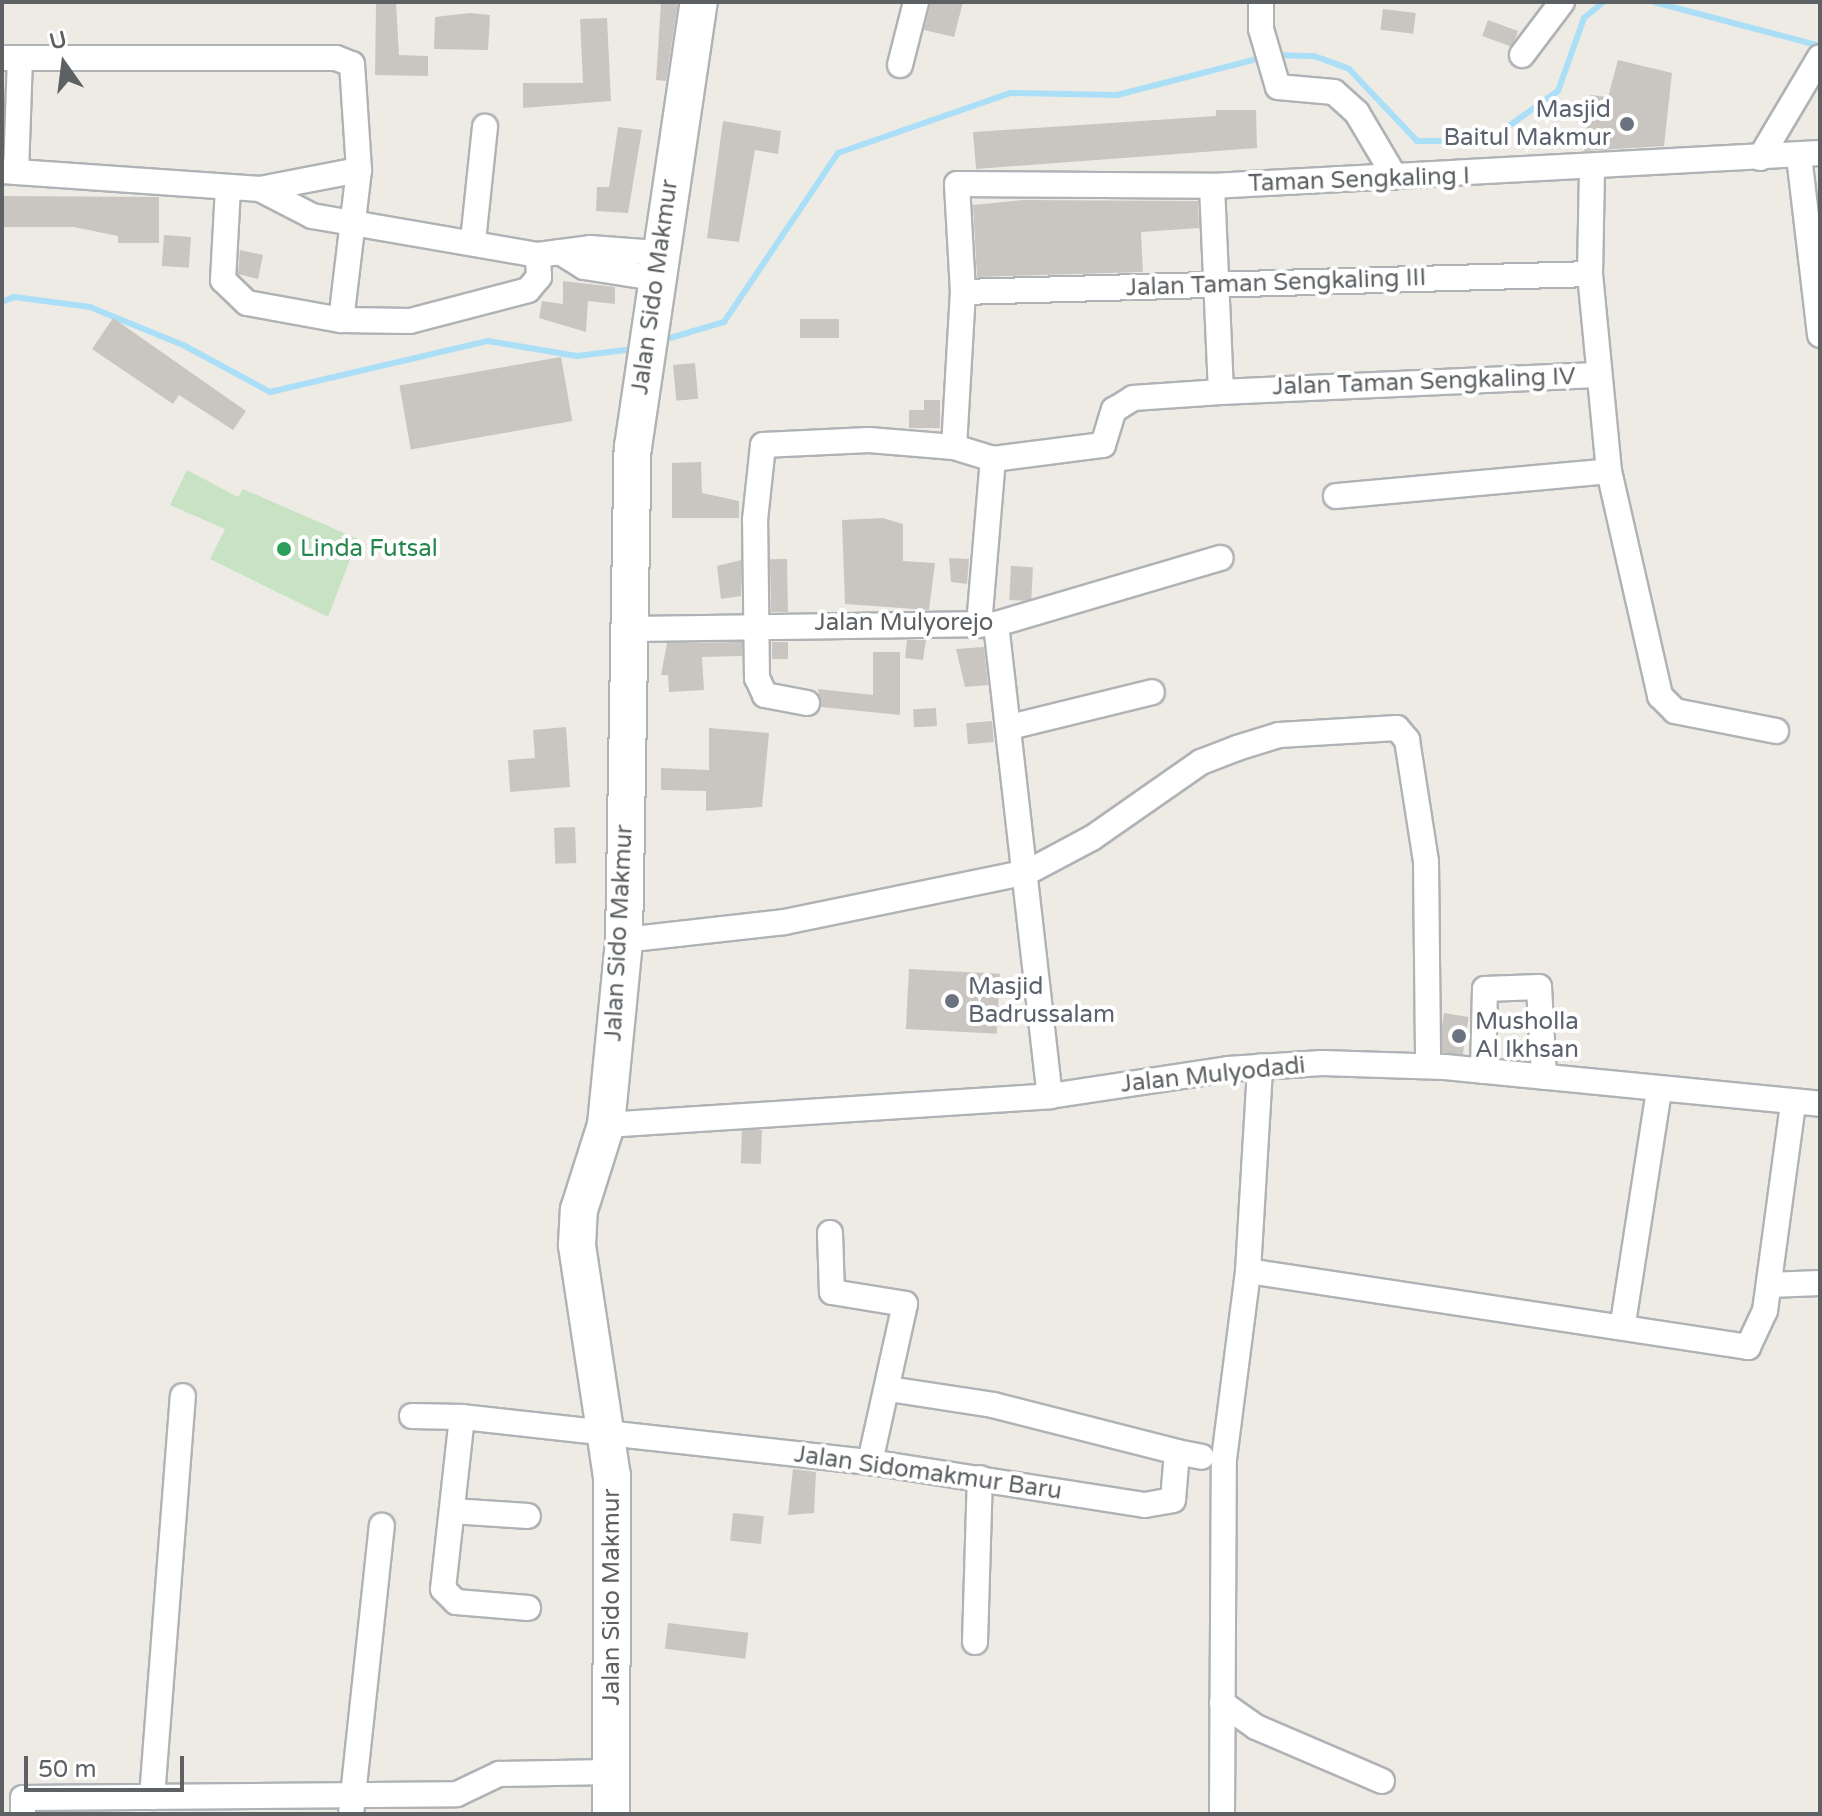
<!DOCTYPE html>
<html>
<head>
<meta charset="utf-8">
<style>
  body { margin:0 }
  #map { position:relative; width:1822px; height:1816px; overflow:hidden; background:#eeebe5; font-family:"Varela Round",sans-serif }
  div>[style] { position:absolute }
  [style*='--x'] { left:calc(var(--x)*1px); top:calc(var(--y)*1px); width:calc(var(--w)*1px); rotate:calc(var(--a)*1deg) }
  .green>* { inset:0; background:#c7e3c4 }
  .stream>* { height:6px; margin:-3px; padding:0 3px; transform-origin:3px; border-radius:3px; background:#abdff8 }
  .building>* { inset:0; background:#c9c6c1; transform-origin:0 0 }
  .roads { filter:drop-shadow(2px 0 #b0b3b6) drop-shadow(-2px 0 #b0b3b6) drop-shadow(0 2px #b0b3b6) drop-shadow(0 -2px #b0b3b6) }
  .street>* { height:24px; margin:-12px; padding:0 12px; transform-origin:12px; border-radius:12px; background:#fff }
  .secondary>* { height:36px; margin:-18px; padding:0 18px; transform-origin:18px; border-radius:18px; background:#fff }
  .dots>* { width:22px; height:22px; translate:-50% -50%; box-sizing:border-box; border:4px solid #fff; border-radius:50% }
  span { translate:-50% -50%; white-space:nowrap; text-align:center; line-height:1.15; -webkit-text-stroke:8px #fff; paint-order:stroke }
  .worship-label { font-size:24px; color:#5b616d }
  .right { translate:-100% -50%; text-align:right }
  .left { translate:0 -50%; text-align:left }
  .street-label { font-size:24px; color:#5d6164 }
  .leisure-label { font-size:24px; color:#27864d }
  .frame { position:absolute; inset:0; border:4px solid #5d6164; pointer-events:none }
  .north { position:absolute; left:24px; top:24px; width:80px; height:80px; -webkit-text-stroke:6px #fff; paint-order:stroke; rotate:346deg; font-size:22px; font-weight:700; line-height:32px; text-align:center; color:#5d6164 }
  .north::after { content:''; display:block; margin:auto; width:28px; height:36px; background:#5d6164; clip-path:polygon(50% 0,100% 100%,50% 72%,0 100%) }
  .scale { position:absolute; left:24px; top:1756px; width:160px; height:36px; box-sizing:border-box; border:4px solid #5d6164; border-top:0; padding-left:10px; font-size:24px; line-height:28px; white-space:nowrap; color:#5d6164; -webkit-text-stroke:6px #fff; paint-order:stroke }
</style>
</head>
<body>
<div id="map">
  <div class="green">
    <div style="clip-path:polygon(187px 470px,238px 497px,243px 489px,358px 539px,328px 617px,210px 559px,225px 529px,170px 505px)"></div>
  </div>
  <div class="stream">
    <div style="--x:1654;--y:2;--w:172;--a:14.8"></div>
    <div style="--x:1276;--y:55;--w:38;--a:2"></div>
    <div style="--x:1314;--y:56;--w:37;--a:20"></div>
    <div style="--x:1349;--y:69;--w:99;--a:46.6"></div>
    <div style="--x:1417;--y:141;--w:59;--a:0"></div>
    <div style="--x:1476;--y:141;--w:16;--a:-11"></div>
    <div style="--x:1492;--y:138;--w:81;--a:-35.5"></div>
    <div style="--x:1558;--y:91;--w:77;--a:-70.4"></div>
    <div style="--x:1584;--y:18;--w:25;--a:-40"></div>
    <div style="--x:2;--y:302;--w:13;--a:-23"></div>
    <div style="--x:14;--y:297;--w:77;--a:7.5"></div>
    <div style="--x:90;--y:307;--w:103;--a:22.3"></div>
    <div style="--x:185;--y:346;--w:97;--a:28.4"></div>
    <div style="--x:270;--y:392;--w:224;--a:-13.2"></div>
    <div style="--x:488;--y:341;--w:90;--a:9.6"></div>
    <div style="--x:577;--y:356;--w:57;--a:-7"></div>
    <div style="--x:660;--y:341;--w:67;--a:-16.5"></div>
    <div style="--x:724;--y:322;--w:204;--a:-56"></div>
    <div style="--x:838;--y:153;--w:182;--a:-19.2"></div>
    <div style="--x:1010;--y:93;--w:107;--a:1.1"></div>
    <div style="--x:1117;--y:95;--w:153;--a:-14.4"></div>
  </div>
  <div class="building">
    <div style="clip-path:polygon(376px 2px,396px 2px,399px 55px,428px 56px,428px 76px,375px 75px)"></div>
    <div style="clip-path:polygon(661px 2px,678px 2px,666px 81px,656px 80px)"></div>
    <div style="clip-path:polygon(931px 2px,963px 2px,954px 37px,924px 30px)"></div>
    <div style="left:1383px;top:9px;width:33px;height:21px;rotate:7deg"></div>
    <div style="clip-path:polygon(470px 13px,490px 15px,488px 50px,434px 49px,435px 17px)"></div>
    <div style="clip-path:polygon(607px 18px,611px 101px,523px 108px,523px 83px,583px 83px,580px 19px)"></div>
    <div style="left:1488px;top:20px;width:32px;height:17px;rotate:20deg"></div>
    <div style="clip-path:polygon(1618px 60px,1672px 73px,1664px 146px,1584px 151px,1591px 95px,1608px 97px)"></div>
    <div style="clip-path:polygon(1216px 110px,1256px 110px,1257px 148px,976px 169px,973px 132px,1216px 116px)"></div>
    <div style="clip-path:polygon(723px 121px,781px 131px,778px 154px,755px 150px,739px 242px,707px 238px)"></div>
    <div style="clip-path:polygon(618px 127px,642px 130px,628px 213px,596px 211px,597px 187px,609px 187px)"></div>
    <div style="clip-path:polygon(2px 196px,159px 197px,159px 243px,118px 243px,118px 236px,74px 227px,2px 227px)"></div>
    <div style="clip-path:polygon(1023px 200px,1198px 201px,1199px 228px,1141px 232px,1143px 272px,977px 277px,973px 205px)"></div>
    <div style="left:164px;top:235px;width:27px;height:31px;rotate:4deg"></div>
    <div style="clip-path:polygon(240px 250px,263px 255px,258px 279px,238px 274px)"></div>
    <div style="clip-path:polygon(563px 281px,615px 287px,615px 304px,588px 301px,586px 332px,539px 318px,542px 301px,563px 304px)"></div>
    <div style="clip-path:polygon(113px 318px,246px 411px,233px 430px,179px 395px,173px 404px,92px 349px)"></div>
    <div style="left:800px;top:319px;width:39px;height:19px"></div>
    <div style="left:561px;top:357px;width:65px;height:164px;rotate:80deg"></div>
    <div style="left:695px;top:363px;width:36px;height:22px;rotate:85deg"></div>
    <div style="clip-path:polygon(924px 400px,940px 400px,940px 428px,909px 428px,909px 410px,924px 410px)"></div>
    <div style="clip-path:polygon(701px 462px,702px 493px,739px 501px,739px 518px,672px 518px,672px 463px)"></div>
    <div style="clip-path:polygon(883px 518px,903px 524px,903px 561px,935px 563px,929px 610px,845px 604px,842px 520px)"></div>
    <div style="clip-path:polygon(949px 558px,969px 559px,967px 584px,951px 582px)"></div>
    <div style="left:787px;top:559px;width:53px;height:17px;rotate:89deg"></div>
    <div style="clip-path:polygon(741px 560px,741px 596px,721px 599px,717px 566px)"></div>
    <div style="left:1011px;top:566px;width:22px;height:34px;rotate:3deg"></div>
    <div style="clip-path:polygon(907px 640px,926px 640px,923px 660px,905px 658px)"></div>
    <div style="clip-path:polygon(742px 642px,742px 656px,702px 657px,704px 690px,669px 692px,668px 675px,661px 675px,667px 643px)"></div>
    <div style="left:772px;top:642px;width:16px;height:17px"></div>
    <div style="clip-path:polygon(984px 647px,988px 685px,965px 687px,956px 649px)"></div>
    <div style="clip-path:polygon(873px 652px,900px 652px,900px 715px,821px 707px,818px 689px,873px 695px)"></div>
    <div style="left:936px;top:708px;width:18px;height:23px;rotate:87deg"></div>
    <div style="left:992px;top:721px;width:21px;height:26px;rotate:85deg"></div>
    <div style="clip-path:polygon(566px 727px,570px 787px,510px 792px,508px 760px,535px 758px,533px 730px)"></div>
    <div style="clip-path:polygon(709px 728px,769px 733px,762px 807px,706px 811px,706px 791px,661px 790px,661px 768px,709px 770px)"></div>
    <div style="left:575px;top:827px;width:36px;height:21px;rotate:88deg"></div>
    <div style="left:909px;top:969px;width:91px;height:60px;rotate:3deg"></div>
    <div style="left:1444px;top:1013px;width:25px;height:39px;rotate:9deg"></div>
    <div style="left:762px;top:1130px;width:34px;height:20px;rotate:92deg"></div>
    <div style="clip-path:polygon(793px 1469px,816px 1472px,814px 1513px,788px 1515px)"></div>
    <div style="left:733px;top:1513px;width:31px;height:28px;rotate:6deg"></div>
    <div style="left:668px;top:1623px;width:81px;height:26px;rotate:7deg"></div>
  </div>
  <div class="roads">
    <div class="street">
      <div style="--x:1261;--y:2;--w:27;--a:90"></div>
      <div style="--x:1261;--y:29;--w:60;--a:73.7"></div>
      <div style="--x:1278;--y:87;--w:56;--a:5.1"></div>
      <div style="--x:1334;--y:92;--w:31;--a:42"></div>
      <div style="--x:1357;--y:113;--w:74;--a:59.3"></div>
      <div style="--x:1522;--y:55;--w:66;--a:-53"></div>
      <div style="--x:2;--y:58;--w:334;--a:0"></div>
      <div style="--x:336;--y:58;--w:17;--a:21"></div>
      <div style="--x:352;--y:64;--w:106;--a:86.2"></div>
      <div style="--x:359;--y:170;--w:151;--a:96.8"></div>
      <div style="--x:900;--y:65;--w:65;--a:-75.7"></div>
      <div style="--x:1799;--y:156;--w:180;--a:83.3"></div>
      <div style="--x:1760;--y:158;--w:117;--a:-59.3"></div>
      <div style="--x:1592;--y:170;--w:104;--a:91.1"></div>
      <div style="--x:1590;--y:274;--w:198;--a:84.5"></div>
      <div style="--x:1609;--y:471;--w:231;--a:77.2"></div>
      <div style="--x:1660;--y:696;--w:21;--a:45"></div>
      <div style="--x:1675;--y:711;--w:103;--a:11.2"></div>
      <div style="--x:2;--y:171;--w:259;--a:4"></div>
      <div style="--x:260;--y:189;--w:59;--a:27.4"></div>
      <div style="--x:312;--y:216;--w:229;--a:9.8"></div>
      <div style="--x:538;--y:255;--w:52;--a:-7.7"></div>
      <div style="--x:590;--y:248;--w:67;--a:4.3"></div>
      <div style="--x:16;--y:172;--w:113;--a:-88"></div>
      <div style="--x:1212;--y:186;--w:206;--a:87.5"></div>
      <div style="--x:1221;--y:392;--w:375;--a:-2.6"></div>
      <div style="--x:228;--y:188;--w:92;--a:93.1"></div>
      <div style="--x:223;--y:280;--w:33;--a:44"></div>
      <div style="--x:247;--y:303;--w:96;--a:10.3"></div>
      <div style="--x:341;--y:320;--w:69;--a:0.8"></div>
      <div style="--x:410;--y:321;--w:122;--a:-14.7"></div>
      <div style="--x:528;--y:290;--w:17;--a:-50"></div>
      <div style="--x:539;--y:277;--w:22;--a:-93"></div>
      <div style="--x:260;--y:189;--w:101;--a:-10.9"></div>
      <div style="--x:473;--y:241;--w:115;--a:-84"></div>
      <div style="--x:560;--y:252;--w:28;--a:32"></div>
      <div style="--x:584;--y:267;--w:71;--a:8.9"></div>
      <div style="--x:963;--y:292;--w:627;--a:-1.64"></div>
      <div style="--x:954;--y:447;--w:155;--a:-86.7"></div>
      <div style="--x:963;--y:292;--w:108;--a:-93.2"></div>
      <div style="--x:957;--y:184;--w:255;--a:0.4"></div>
      <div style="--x:1212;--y:186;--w:609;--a:-3.11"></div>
      <div style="--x:1336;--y:496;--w:274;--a:-5.2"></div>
      <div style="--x:996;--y:624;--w:475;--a:83.5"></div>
      <div style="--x:979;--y:625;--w:167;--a:-85.2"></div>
      <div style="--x:627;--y:629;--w:369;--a:-0.8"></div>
      <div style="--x:996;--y:624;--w:234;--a:-16.4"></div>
      <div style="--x:807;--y:703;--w:43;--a:-169.2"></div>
      <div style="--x:765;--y:695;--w:19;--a:-115"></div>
      <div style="--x:757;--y:678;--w:158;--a:-90.7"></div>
      <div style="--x:755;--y:520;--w:75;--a:-83.9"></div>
      <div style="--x:763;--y:445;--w:106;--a:-2.7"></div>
      <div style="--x:869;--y:440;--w:85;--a:4.7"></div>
      <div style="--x:954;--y:447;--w:41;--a:17.1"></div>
      <div style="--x:993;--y:459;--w:111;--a:-7.3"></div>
      <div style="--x:1103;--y:445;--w:37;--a:-73"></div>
      <div style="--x:1114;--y:410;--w:22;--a:-32"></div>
      <div style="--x:1133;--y:398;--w:88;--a:-3.9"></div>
      <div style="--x:1010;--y:727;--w:146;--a:-13.8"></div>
      <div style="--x:624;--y:940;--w:161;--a:-6.4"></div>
      <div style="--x:784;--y:922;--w:249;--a:-11.6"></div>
      <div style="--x:1028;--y:872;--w:72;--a:-28"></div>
      <div style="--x:1092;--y:838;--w:133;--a:-34.9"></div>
      <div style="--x:1201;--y:762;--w:39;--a:-21"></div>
      <div style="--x:1237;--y:748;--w:44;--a:-17.2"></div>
      <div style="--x:1279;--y:735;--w:118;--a:-3.4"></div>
      <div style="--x:1397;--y:728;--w:16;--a:50"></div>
      <div style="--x:1407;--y:740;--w:123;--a:81.1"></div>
      <div style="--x:1426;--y:862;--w:204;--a:89.4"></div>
      <div style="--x:1483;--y:1071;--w:82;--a:-88.6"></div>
      <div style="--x:1485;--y:989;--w:54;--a:-2.1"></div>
      <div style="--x:1539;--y:987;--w:90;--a:86.8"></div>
      <div style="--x:606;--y:1125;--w:445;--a:-3.7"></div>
      <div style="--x:1050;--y:1096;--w:180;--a:-8.6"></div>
      <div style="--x:1228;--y:1069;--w:94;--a:-3.7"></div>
      <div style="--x:1322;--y:1063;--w:123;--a:1.9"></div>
      <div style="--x:1445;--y:1067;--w:377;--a:5.6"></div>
      <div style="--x:830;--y:1233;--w:59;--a:88.1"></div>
      <div style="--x:832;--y:1292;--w:74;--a:9.3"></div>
      <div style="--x:905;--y:1304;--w:162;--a:102.5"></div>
      <div style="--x:1248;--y:1271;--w:506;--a:8.64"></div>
      <div style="--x:1748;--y:1347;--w:40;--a:-65"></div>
      <div style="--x:1765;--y:1311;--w:209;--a:-82.3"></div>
      <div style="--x:1769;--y:1285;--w:51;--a:-2.2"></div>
      <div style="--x:1623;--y:1323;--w:236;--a:-81.2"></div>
      <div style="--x:889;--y:1389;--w:105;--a:8.7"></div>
      <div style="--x:993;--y:1405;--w:190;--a:14.3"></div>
      <div style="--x:412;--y:1416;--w:50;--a:1.1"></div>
      <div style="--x:452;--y:1511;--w:76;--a:3.8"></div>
      <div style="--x:528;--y:1608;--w:72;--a:-175.2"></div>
      <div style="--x:456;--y:1602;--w:18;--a:-135"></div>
      <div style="--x:443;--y:1589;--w:173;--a:-83.7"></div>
      <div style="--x:462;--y:1417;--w:410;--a:6.3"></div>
      <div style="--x:870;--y:1462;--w:278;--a:8.9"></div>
      <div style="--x:1145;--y:1505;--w:28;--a:-10"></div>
      <div style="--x:1173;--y:1500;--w:48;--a:-85.2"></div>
      <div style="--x:1177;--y:1452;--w:25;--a:11"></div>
      <div style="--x:975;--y:1642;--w:164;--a:-88.3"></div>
      <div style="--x:1222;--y:1703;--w:42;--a:35.2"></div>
      <div style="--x:1256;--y:1727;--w:137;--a:23.2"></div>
      <div style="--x:152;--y:1797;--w:402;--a:-85.6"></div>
      <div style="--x:23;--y:1814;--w:16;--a:-90"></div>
      <div style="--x:23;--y:1798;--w:434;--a:-0.5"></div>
      <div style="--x:457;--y:1794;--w:47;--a:-25.5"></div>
      <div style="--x:499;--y:1774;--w:111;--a:-1"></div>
      <div style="--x:351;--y:1814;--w:290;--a:-83.9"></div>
      <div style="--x:1222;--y:1814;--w:355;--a:-89.7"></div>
      <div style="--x:1224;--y:1459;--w:190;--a:-82.7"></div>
      <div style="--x:1248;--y:1271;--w:205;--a:-86.6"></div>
    </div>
    <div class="secondary">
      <div style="--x:611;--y:1814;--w:337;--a:-89.8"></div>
      <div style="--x:612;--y:1477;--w:235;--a:-98.6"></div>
      <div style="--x:577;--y:1245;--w:35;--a:-87"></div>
      <div style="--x:579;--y:1210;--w:89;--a:-72.4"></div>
      <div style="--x:606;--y:1125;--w:186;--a:-84.4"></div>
      <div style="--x:624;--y:940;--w:493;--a:-89"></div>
      <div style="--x:633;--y:447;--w:450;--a:-81.6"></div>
    </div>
  </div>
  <div class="dots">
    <div style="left:1627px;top:124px;background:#6b7280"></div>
    <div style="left:284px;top:549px;background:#2e9e5b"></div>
    <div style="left:952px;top:1001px;background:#6b7280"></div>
    <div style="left:1459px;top:1036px;background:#6b7280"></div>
  </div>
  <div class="worship-label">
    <span class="right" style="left:1611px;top:124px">Masjid<br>Baitul Makmur</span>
    <span class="left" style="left:968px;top:1001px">Masjid<br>Badrussalam</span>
    <span class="left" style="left:1475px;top:1036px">Musholla<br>Al Ikhsan</span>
  </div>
  <div class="street-label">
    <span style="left:1359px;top:180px;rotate:-2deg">Taman Sengkaling I</span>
    <span style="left:1276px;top:283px;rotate:-2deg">Jalan Taman Sengkaling III</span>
    <span style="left:655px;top:287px;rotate:-82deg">Jalan Sido Makmur</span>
    <span style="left:1424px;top:382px;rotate:-2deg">Jalan Taman Sengkaling IV</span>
    <span style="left:904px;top:623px">Jalan Mulyorejo</span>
    <span style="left:619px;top:933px;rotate:-87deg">Jalan Sido Makmur</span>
    <span style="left:1213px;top:1075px;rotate:-6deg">Jalan Mulyodadi</span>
    <span style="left:928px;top:1473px;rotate:8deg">Jalan Sidomakmur Baru</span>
    <span style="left:612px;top:1597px;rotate:-90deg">Jalan Sido Makmur</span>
  </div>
  <div class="leisure-label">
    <span class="left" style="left:300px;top:549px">Linda Futsal</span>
  </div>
  <div class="frame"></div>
  <div class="north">U</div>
  <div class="scale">50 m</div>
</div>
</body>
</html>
